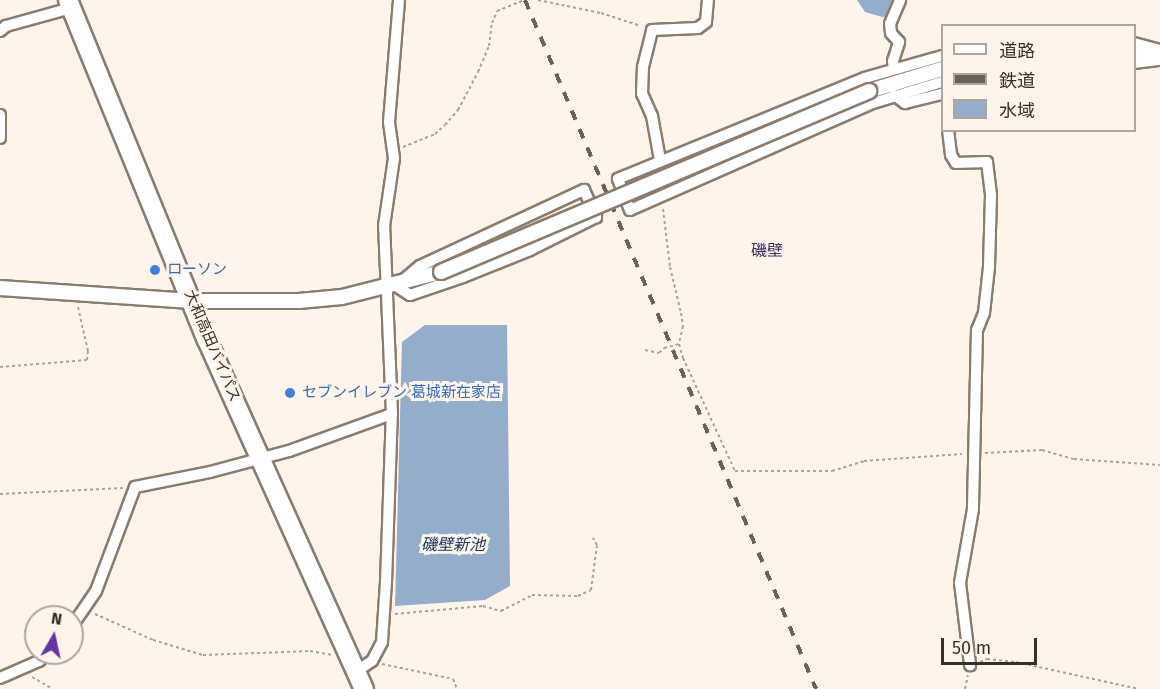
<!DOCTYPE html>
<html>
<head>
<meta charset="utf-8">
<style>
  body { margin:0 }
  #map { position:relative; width:1160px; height:689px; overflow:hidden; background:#fef4ea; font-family:"Fira Sans","Noto Sans JP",sans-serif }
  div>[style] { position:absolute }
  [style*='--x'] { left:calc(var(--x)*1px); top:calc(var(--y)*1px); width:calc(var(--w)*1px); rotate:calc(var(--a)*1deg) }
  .water>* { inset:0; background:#94adcb }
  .path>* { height:2px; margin-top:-1px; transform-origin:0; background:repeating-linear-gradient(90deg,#aba39b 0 3px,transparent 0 6px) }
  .roads { filter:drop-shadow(2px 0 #8b7c6e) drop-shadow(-2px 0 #8b7c6e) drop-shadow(0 2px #8b7c6e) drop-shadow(0 -2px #8b7c6e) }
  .street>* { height:10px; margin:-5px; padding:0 5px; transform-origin:5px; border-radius:5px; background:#fff }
  .secondary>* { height:14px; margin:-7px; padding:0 7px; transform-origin:7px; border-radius:7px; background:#fff }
  .highway>* { height:18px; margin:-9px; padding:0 9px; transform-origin:9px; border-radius:9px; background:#fff }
  .rail>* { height:4px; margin-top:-2px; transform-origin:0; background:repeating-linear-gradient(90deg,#69625b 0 10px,transparent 0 20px) }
  .bridges { filter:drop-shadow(2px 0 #8b7c6e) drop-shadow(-2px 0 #8b7c6e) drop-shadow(0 2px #8b7c6e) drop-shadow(0 -2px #8b7c6e) }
  .secondary-bridge>* { height:14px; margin:-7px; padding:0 7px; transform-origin:7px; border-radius:7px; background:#fff }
  .dots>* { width:16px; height:16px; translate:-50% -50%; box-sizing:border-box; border:3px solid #fef4ea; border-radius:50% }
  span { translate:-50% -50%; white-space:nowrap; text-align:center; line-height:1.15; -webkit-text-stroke:6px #fef4ea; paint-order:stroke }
  .shop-label { font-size:15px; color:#366cbe }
  .left { translate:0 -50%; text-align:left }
  .street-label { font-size:15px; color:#36302a }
  .neighbourhood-label { font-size:16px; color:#452b66 }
  .water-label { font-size:16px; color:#173a63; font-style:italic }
  .legend { position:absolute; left:941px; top:24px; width:195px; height:108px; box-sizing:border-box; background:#fef4ea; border:2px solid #aea69d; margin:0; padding:8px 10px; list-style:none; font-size:18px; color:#36302a }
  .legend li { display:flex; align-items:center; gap:12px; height:30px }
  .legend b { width:30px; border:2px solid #aea69d }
  .north { position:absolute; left:24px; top:605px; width:60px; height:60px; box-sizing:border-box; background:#fef4ea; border:2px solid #aea69d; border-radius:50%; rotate:9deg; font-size:16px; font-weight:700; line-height:24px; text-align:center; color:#36302a }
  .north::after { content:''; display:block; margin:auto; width:21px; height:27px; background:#6a30a6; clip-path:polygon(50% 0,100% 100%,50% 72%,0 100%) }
  .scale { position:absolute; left:941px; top:638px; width:96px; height:27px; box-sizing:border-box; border:3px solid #36302a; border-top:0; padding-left:8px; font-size:18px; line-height:21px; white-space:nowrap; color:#36302a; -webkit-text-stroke:4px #fef4ea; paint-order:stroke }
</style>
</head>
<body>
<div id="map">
  <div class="water">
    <div style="clip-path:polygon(857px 0,892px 0,886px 18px,865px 12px)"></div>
    <div style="clip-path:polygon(425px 325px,507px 325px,510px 586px,485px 600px,395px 606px,402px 342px)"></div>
  </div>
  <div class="path">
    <div style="--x:538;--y:0;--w:64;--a:11.7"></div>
    <div style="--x:601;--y:13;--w:42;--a:18"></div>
    <div style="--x:403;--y:147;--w:35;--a:-22"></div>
    <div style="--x:435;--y:134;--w:13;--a:-42"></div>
    <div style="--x:445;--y:125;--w:20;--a:-49"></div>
    <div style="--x:458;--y:110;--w:43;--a:-62.2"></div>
    <div style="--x:478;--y:72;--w:28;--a:-67"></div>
    <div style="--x:489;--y:46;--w:23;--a:-83"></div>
    <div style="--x:492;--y:23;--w:13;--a:-67"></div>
    <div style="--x:497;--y:11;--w:29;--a:-22"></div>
    <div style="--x:663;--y:209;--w:58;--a:83.1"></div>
    <div style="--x:670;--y:267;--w:47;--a:76.6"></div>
    <div style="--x:681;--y:313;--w:13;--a:81"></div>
    <div style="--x:683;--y:326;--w:18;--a:103"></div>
    <div style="--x:679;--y:344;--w:15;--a:74"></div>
    <div style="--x:683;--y:358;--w:124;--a:65.3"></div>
    <div style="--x:735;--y:471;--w:97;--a:0"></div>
    <div style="--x:832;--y:471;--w:34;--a:-17"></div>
    <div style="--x:864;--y:461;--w:98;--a:-4.1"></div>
    <div style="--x:645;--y:350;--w:14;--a:12"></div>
    <div style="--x:659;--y:353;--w:7;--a:-45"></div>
    <div style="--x:664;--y:348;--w:16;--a:-15"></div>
    <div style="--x:0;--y:367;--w:87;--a:-4.6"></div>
    <div style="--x:87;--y:360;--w:9;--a:-84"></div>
    <div style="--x:88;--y:351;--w:45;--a:-102.8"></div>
    <div style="--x:985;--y:453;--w:57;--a:-3"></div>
    <div style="--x:1042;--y:450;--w:33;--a:16"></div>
    <div style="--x:1074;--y:459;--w:86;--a:4"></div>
    <div style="--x:0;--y:494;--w:123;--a:-2.8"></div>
    <div style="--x:95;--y:614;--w:64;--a:24.1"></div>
    <div style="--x:153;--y:640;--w:52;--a:16.7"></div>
    <div style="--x:203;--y:655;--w:107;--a:-2.1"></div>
    <div style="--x:310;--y:651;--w:23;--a:10"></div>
    <div style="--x:395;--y:614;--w:88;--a:-5.2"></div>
    <div style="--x:483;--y:606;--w:19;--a:16"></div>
    <div style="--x:501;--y:611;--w:35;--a:-27"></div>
    <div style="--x:532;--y:595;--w:46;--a:1.2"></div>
    <div style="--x:578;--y:596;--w:14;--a:-25"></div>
    <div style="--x:591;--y:590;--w:45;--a:-82.4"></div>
    <div style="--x:597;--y:545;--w:8;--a:-120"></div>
    <div style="--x:980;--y:662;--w:8;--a:-23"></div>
    <div style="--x:987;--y:659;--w:29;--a:6"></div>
    <div style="--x:1016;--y:662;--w:126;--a:12.4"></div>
    <div style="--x:382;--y:664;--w:73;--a:11.9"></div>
    <div style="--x:453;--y:679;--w:11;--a:68"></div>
    <div style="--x:32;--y:677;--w:24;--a:30"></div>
    <div style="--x:965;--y:689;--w:14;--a:-78"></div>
  </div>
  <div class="roads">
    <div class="street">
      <div style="--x:0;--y:31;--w:8;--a:-40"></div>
      <div style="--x:6;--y:26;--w:67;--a:-15.5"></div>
      <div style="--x:1134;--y:43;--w:27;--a:15"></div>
      <div style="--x:942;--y:56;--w:80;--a:164.1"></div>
      <div style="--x:865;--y:78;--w:267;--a:157.8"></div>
      <div style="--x:618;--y:179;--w:33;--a:69"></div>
      <div style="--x:630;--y:210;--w:266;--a:-23.8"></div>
      <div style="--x:873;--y:103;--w:72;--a:-16.9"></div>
      <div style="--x:1134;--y:63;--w:26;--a:-7"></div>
      <div style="--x:894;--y:69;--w:8;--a:-97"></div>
      <div style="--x:893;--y:61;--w:20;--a:-72"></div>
      <div style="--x:899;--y:42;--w:12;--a:-132"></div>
      <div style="--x:891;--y:33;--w:9;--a:-96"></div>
      <div style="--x:890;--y:24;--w:26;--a:-67"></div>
      <div style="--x:894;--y:95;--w:14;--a:36"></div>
      <div style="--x:905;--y:103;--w:38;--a:-14"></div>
      <div style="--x:0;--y:115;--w:23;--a:90"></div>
      <div style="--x:948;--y:130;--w:25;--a:83"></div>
      <div style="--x:951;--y:155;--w:9;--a:58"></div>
      <div style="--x:956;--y:163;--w:31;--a:-2"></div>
      <div style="--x:987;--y:162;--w:33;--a:83"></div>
      <div style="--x:991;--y:195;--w:72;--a:91.6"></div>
      <div style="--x:989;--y:267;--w:46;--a:96.2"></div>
      <div style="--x:984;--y:313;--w:18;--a:112"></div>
      <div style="--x:977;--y:330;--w:179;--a:91.3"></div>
      <div style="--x:973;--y:509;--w:75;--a:100"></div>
      <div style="--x:960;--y:583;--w:83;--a:83"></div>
      <div style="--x:660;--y:160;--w:45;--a:-100.3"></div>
      <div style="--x:652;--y:116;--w:24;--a:-114"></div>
      <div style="--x:642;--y:94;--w:27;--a:-88"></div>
      <div style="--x:643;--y:67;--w:38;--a:-76"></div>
      <div style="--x:652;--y:30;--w:46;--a:-2.5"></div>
      <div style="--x:698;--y:28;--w:10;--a:-37"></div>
      <div style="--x:706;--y:22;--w:22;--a:-85"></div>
      <div style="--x:584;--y:190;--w:30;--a:66"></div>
      <div style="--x:596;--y:217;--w:74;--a:153.4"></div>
      <div style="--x:530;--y:250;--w:72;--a:158.1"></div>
      <div style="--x:463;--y:277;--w:56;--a:161.2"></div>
      <div style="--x:410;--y:295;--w:17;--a:-147"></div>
      <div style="--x:396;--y:286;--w:31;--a:-40"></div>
      <div style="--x:420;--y:266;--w:181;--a:-24.9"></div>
      <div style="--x:72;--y:626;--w:42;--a:-55.6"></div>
      <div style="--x:96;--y:591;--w:111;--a:-69.4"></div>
      <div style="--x:135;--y:487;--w:76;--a:-11.3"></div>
      <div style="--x:210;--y:472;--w:82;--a:-14.9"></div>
      <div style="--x:289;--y:451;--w:109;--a:-19.8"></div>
      <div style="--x:357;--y:671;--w:18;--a:-34"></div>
      <div style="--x:372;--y:661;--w:21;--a:-62"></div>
      <div style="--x:382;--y:642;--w:60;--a:-86.2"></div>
      <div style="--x:386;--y:582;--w:168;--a:-88"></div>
      <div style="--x:392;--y:414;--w:188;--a:-92.4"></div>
      <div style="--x:384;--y:226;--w:69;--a:-81.6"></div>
      <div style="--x:394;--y:158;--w:36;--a:-98"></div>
      <div style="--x:389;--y:122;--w:122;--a:-85.3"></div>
      <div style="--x:0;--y:678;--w:43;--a:-23.6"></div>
      <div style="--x:39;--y:661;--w:11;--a:-45"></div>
    </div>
    <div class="secondary">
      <div style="--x:1134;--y:54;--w:26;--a:4"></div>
      <div style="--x:869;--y:91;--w:76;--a:-16.8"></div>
      <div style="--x:0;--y:288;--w:192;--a:3.9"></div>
      <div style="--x:192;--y:301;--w:107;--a:0"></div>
      <div style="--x:299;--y:301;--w:43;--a:-5.3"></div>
      <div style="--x:342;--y:297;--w:102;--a:-14.2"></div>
    </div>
    <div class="highway">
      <div style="--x:68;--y:0;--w:367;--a:67.8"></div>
      <div style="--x:207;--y:340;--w:383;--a:65.8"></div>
    </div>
  </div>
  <div class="rail">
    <div style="--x:525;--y:0;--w:748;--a:67.1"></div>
  </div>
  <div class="bridges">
    <div class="secondary-bridge">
      <div style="--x:441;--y:272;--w:465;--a:-22.9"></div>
    </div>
  </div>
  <div class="dots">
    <div style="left:155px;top:270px;background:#3f7fe0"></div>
    <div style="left:290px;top:393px;background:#3f7fe0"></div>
  </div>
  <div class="shop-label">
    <span class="left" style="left:167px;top:270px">ローソン</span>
    <span class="left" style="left:302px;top:393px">セブンイレブン 葛城新在家店</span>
  </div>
  <div class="street-label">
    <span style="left:212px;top:346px;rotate:67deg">大和高田バイパス</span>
  </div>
  <div class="neighbourhood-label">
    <span style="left:767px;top:251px">磯壁</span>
  </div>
  <div class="water-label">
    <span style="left:453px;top:545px">磯壁新池</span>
  </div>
  <ul class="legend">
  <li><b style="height:8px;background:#fff"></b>道路</li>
  <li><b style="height:8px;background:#69625b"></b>鉄道</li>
  <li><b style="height:16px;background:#94adcb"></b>水域</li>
  </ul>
  <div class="north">N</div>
  <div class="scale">50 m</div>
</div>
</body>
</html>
